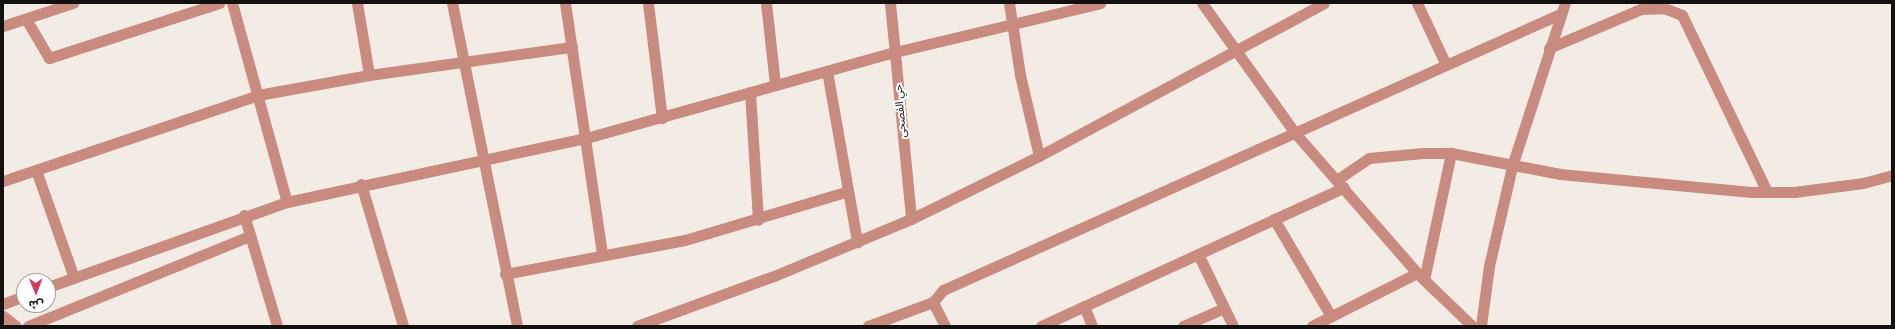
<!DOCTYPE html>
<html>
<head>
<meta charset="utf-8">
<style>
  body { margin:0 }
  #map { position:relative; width:1895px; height:329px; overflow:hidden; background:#f2ece5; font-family:"Fira Sans Condensed","Noto Sans Arabic",sans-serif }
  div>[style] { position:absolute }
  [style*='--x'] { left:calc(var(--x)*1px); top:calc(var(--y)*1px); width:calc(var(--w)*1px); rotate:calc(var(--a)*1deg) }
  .minor>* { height:11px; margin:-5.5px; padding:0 5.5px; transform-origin:5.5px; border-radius:5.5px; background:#c98a7f }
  span { translate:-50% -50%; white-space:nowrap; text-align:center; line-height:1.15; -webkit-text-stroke:4px #fff; paint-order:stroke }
  .street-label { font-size:11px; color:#13110f }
  .frame { position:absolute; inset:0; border:4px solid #13110f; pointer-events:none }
  .north { position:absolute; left:16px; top:273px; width:40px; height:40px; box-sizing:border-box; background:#fff; border:1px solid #a1a09f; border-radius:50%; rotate:179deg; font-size:11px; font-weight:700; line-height:16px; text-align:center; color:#13110f }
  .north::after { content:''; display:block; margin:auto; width:14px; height:18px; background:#ce3f61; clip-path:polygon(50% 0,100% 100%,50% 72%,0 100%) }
</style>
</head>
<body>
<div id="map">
  <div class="minor">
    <div style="--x:232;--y:3;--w:206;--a:74.6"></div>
    <div style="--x:357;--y:3;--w:73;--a:80.5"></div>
    <div style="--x:452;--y:3;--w:329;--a:78.6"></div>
    <div style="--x:565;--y:3;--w:255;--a:81.6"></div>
    <div style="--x:648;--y:3;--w:116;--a:83.1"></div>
    <div style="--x:766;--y:3;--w:82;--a:83.7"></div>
    <div style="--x:890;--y:3;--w:217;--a:84.4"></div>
    <div style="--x:1009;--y:3;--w:73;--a:81.3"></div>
    <div style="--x:1020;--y:75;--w:83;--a:76.8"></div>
    <div style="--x:1202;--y:3;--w:160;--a:54.4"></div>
    <div style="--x:1295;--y:133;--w:186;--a:48.9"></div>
    <div style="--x:1417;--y:273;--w:76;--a:43.9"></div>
    <div style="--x:1417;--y:3;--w:68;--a:64.9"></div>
    <div style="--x:26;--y:19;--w:45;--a:59.5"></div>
    <div style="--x:49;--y:58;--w:179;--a:-17.9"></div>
    <div style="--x:3;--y:26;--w:74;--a:-18.2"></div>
    <div style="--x:1549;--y:48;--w:100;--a:-23"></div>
    <div style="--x:1641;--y:9;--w:23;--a:-2"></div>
    <div style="--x:1664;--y:8;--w:19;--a:21"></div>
    <div style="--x:1682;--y:15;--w:196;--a:64.3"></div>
    <div style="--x:827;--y:71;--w:174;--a:80"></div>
    <div style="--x:750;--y:92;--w:128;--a:86.4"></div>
    <div style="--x:36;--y:170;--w:114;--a:70.6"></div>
    <div style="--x:1338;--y:179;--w:37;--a:-34"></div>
    <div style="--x:1369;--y:158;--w:54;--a:-5.3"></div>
    <div style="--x:1423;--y:153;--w:28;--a:0"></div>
    <div style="--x:1451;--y:153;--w:111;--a:10.9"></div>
    <div style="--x:1560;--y:174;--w:192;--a:5.4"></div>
    <div style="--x:1751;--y:192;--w:43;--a:0"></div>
    <div style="--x:1794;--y:192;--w:70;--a:-7.4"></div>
    <div style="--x:1863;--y:183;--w:30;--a:-15"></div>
    <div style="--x:3;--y:181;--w:269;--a:-18.6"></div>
    <div style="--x:258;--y:95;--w:113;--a:-10.2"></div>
    <div style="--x:369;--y:75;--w:205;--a:-7.9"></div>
    <div style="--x:361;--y:184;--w:148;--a:73.5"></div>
    <div style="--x:244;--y:215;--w:116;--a:73.4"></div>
    <div style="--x:1274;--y:219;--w:113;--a:59.6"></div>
    <div style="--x:1198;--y:254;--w:80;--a:64.1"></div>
    <div style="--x:505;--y:274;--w:183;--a:-10.7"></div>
    <div style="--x:685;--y:240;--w:170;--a:-16.7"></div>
    <div style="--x:1424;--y:280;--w:130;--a:-78"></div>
    <div style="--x:48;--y:287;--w:254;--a:-19.6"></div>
    <div style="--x:287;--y:202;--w:306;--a:-12.1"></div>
    <div style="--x:586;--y:138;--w:321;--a:-15.6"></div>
    <div style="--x:895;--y:52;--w:211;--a:-13.4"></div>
    <div style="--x:3;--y:304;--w:22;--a:-21"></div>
    <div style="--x:1084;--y:306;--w:22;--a:68"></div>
    <div style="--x:3;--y:316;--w:16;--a:38"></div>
    <div style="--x:28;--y:326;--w:240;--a:-22.1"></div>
    <div style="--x:637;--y:326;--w:146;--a:-20.1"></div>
    <div style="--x:774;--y:276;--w:148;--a:-22.6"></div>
    <div style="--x:911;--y:219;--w:143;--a:-26.2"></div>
    <div style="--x:1039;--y:156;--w:323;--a:-28.2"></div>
    <div style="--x:868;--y:326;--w:69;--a:-20.3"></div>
    <div style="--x:945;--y:326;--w:27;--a:-117"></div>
    <div style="--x:933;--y:302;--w:16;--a:-50"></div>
    <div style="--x:943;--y:290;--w:676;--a:-24.1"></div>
    <div style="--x:1041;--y:326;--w:333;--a:-24.6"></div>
    <div style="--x:1183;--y:326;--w:45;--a:-23.7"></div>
    <div style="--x:1312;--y:326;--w:118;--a:-26.8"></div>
    <div style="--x:1481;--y:326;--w:61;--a:-82.4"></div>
    <div style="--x:1489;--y:266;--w:103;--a:-77"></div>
    <div style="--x:1512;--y:166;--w:171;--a:-72"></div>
  </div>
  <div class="street-label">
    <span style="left:901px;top:111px;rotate:-95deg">حي الفصحى</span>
  </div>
  <div class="frame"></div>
  <div class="north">ش</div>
</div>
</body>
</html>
